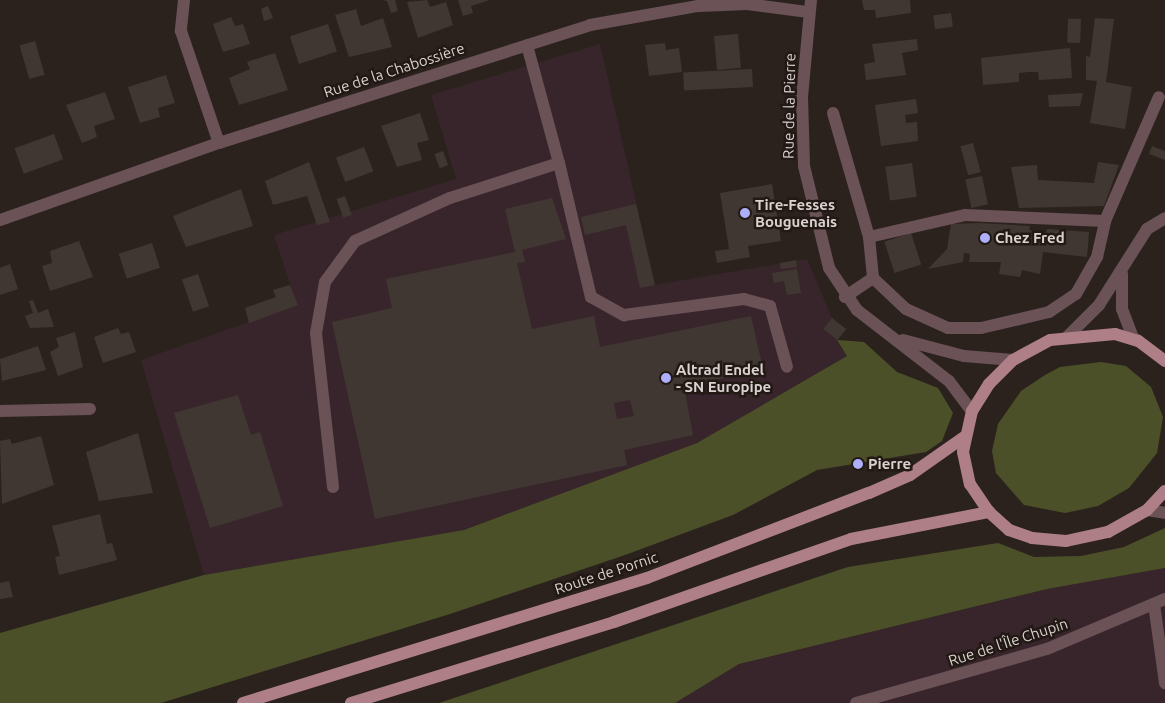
<!DOCTYPE html>
<html>
<head>
<meta charset="utf-8">
<style>
  body { margin:0 }
  #map { position:relative; width:1165px; height:703px; overflow:hidden; background:#2b221e; font-family:Ubuntu,sans-serif }
  div>[style] { position:absolute }
  [style*='--x'] { left:calc(var(--x)*1px); top:calc(var(--y)*1px); width:calc(var(--w)*1px); rotate:calc(var(--a)*1deg) }
  .industrial>* { inset:0; background:#38252b }
  .green>* { inset:0; background:#4c5029 }
  .building>* { inset:0; background:#413732; transform-origin:0 0 }
  .minor>* { height:12px; margin:-6px; padding:0 6px; transform-origin:6px; border-radius:6px; background:#6a5257 }
  .major>* { height:12px; margin:-6px; padding:0 6px; transform-origin:6px; border-radius:6px; background:#af7f88 }
  .dots>* { width:14px; height:14px; translate:-50% -50%; box-sizing:border-box; border:2px solid #221915; border-radius:50% }
  span { translate:-50% -50%; white-space:nowrap; text-align:center; line-height:1.15; -webkit-text-stroke:5px #221915; paint-order:stroke }
  .street-label { font-size:15px; color:#d9d2cf }
  .poi-label { font-size:15px; color:#d9d2cf; font-weight:700 }
  .left { translate:0 -50%; text-align:left }
</style>
</head>
<body>
<div id="map">
  <div class="industrial">
    <div style="clip-path:polygon(600px 44px,655px 285px,807px 259px,832px 318px,846px 329px,837px 340px,847px 356px,697px 443px,464px 530px,204px 575px,141px 360px,297px 305px,274px 235px,456px 179px,431px 95px)"></div>
    <div style="clip-path:polygon(1165px 568px,1165px 703px,675px 703px,739px 664px,1047px 589px)"></div>
  </div>
  <div class="green">
    <div style="clip-path:polygon(837px 340px,864px 342px,897px 372px,938px 388px,953px 413px,942px 441px,926px 452px,817px 470px,733px 515px,625px 555px,450px 614px,161px 703px,0 703px,0 633px,204px 575px,464px 530px,697px 443px,847px 356px)"></div>
    <div style="clip-path:polygon(1101px 362px,1126px 366px,1151px 387px,1163px 417px,1157px 453px,1129px 488px,1098px 506px,1065px 513px,1024px 505px,996px 473px,992px 451px,998px 424px,1021px 391px,1045px 375px,1060px 367px)"></div>
    <div style="clip-path:polygon(1165px 528px,1165px 568px,1047px 589px,739px 664px,675px 703px,439px 703px,848px 567px,998px 543px,1034px 557px,1081px 556px,1124px 547px)"></div>
  </div>
  <div class="building">
    <div style="clip-path:polygon(382px 0,395px 0,398px 11px,391px 13px,387px 1px)"></div>
    <div style="clip-path:polygon(427px 0,430px 7px,446px 2px,453px 25px,418px 38px,407px 2px)"></div>
    <div style="clip-path:polygon(458px 0,490px 0,471px 6px,473px 13px,463px 16px)"></div>
    <div style="clip-path:polygon(862px 0,910px 0,911px 13px,876px 18px,875px 10px,864px 10px)"></div>
    <div style="clip-path:polygon(268px 6px,273px 18px,264px 21px,261px 9px)"></div>
    <div style="clip-path:polygon(356px 9px,361px 26px,383px 18px,392px 47px,349px 57px,335px 15px)"></div>
    <div style="left:951px;top:13px;width:14px;height:18px;rotate:82deg"></div>
    <div style="clip-path:polygon(231px 17px,235px 26px,243px 24px,250px 44px,223px 52px,213px 24px)"></div>
    <div style="clip-path:polygon(1095px 18px,1114px 19px,1106px 82px,1132px 87px,1125px 129px,1090px 123px,1097px 81px,1086px 80px,1086px 56px,1090px 57px)"></div>
    <div style="left:1081px;top:19px;width:24px;height:13px;rotate:92deg"></div>
    <div style="left:328px;top:24px;width:29px;height:40px;rotate:72deg"></div>
    <div style="left:738px;top:34px;width:34px;height:24px;rotate:85deg"></div>
    <div style="clip-path:polygon(917px 39px,918px 50px,902px 53px,906px 75px,866px 80px,864px 64px,875px 62px,872px 44px)"></div>
    <div style="left:35px;top:41px;width:35px;height:16px;rotate:74deg"></div>
    <div style="clip-path:polygon(665px 43px,666px 50px,679px 48px,682px 72px,649px 76px,645px 45px)"></div>
    <div style="clip-path:polygon(1070px 48px,1072px 78px,1039px 80px,1038px 72px,1028px 72px,1019px 73px,1019px 82px,983px 85px,981px 58px)"></div>
    <div style="clip-path:polygon(275px 53px,288px 90px,239px 105px,229px 78px,250px 69px,247px 62px)"></div>
    <div style="left:752px;top:69px;width:18px;height:69px;rotate:87deg"></div>
    <div style="clip-path:polygon(166px 75px,175px 103px,158px 108px,160px 117px,140px 123px,128px 87px)"></div>
    <div style="clip-path:polygon(105px 92px,115px 119px,94px 126px,97px 137px,82px 143px,66px 105px)"></div>
    <div style="clip-path:polygon(1083px 93px,1080px 106px,1049px 107px,1048px 95px)"></div>
    <div style="clip-path:polygon(916px 99px,918px 113px,905px 115px,906px 123px,917px 122px,918px 141px,881px 146px,875px 105px)"></div>
    <div style="clip-path:polygon(420px 113px,429px 140px,417px 143px,422px 160px,397px 167px,381px 126px)"></div>
    <div style="left:54px;top:134px;width:27px;height:42px;rotate:70deg"></div>
    <div style="left:973px;top:143px;width:30px;height:13px;rotate:75deg"></div>
    <div style="clip-path:polygon(1152px 146px,1165px 151px,1165px 160px,1149px 154px)"></div>
    <div style="left:364px;top:147px;width:26px;height:30px;rotate:69deg"></div>
    <div style="left:443px;top:151px;width:15px;height:9px;rotate:70deg"></div>
    <div style="clip-path:polygon(309px 162px,330px 222px,317px 225px,307px 196px,273px 205px,265px 181px)"></div>
    <div style="clip-path:polygon(1098px 162px,1119px 165px,1104px 206px,1019px 208px,1011px 167px,1037px 165px,1038px 180px,1094px 183px)"></div>
    <div style="left:912px;top:163px;width:34px;height:27px;rotate:82deg"></div>
    <div style="left:982px;top:176px;width:29px;height:17px;rotate:78deg"></div>
    <div style="clip-path:polygon(772px 184px,781px 241px,748px 246px,750px 257px,717px 263px,715px 251px,729px 249px,720px 193px)"></div>
    <div style="clip-path:polygon(241px 189px,253px 226px,186px 247px,173px 216px)"></div>
    <div style="left:345px;top:196px;width:20px;height:9px;rotate:70deg"></div>
    <div style="clip-path:polygon(evenodd,552px 198px,566px 239px,522px 250px,525px 262px,517px 263px,532px 329px,594px 316px,600px 347px,751px 316px,763px 369px,684px 387px,693px 435px,624px 450px,627px 465px,375px 519px,332px 322px,392px 308px,386px 279px,515px 252px,505px 209px,552px 198px,630px 400px,634px 416px,617px 419px,614px 403px,630px 400px)"></div>
    <div style="clip-path:polygon(636px 204px,655px 285px,640px 288px,626px 225px,585px 235px,581px 217px)"></div>
    <div style="clip-path:polygon(980px 223px,1030px 226px,1029px 230px,1046px 233px,1047px 229px,1089px 232px,1087px 257px,1043px 252px,1040px 274px,1022px 270px,1020px 277px,999px 274px,1001px 262px,969px 262px,970px 254px,964px 253px,963px 262px,928px 269px,947px 249px,951px 224px)"></div>
    <div style="left:911px;top:233px;width:33px;height:28px;rotate:72deg"></div>
    <div style="clip-path:polygon(79px 241px,93px 277px,50px 291px,42px 266px,52px 263px,50px 251px)"></div>
    <div style="left:152px;top:243px;width:26px;height:35px;rotate:72deg"></div>
    <div style="clip-path:polygon(796px 260px,797px 267px,781px 269px,780px 263px)"></div>
    <div style="clip-path:polygon(10px 264px,18px 289px,0 295px,0 268px)"></div>
    <div style="clip-path:polygon(797px 269px,801px 293px,787px 295px,784px 281px,774px 283px,772px 273px)"></div>
    <div style="left:198px;top:274px;width:34px;height:17px;rotate:71deg"></div>
    <div style="clip-path:polygon(290px 285px,298px 305px,249px 323px,245px 308px,276px 297px,273px 290px)"></div>
    <div style="clip-path:polygon(33px 300px,38px 313px,48px 309px,54px 327px,30px 328px,25px 316px,33px 313px,29px 301px)"></div>
    <div style="left:832px;top:318px;width:18px;height:14px;rotate:38deg"></div>
    <div style="clip-path:polygon(118px 328px,121px 334px,129px 332px,136px 352px,103px 363px,94px 337px)"></div>
    <div style="clip-path:polygon(75px 332px,83px 367px,58px 376px,50px 352px,59px 347px,56px 338px)"></div>
    <div style="clip-path:polygon(38px 346px,46px 370px,2px 381px,0 359px)"></div>
    <div style="clip-path:polygon(238px 395px,251px 435px,260px 432px,283px 506px,210px 528px,174px 413px)"></div>
    <div style="clip-path:polygon(138px 433px,153px 493px,99px 501px,86px 452px)"></div>
    <div style="clip-path:polygon(41px 436px,54px 485px,2px 504px,0 441px,10px 439px,12px 444px)"></div>
    <div style="clip-path:polygon(100px 514px,107px 544px,112px 543px,117px 560px,59px 575px,55px 557px,60px 556px,52px 526px)"></div>
    <div style="clip-path:polygon(9px 581px,13px 597px,0 599px,0 583px)"></div>
  </div>
  <div class="minor">
    <div style="--x:184;--y:0;--w:31;--a:96"></div>
    <div style="--x:181;--y:31;--w:118;--a:71.3"></div>
    <div style="--x:811;--y:0;--w:97;--a:95.3"></div>
    <div style="--x:802;--y:97;--w:69;--a:88.3"></div>
    <div style="--x:804;--y:166;--w:105;--a:76.2"></div>
    <div style="--x:829;--y:268;--w:50;--a:56.3"></div>
    <div style="--x:857;--y:310;--w:116;--a:37.7"></div>
    <div style="--x:949;--y:381;--w:38;--a:53"></div>
    <div style="--x:833;--y:113;--w:129;--a:73.8"></div>
    <div style="--x:869;--y:237;--w:41;--a:84.4"></div>
    <div style="--x:873;--y:278;--w:34;--a:146"></div>
    <div style="--x:559;--y:163;--w:138;--a:76.6"></div>
    <div style="--x:591;--y:297;--w:38;--a:29"></div>
    <div style="--x:624;--y:315;--w:121;--a:-7.6"></div>
    <div style="--x:744;--y:299;--w:27;--a:15"></div>
    <div style="--x:770;--y:306;--w:63;--a:74.4"></div>
    <div style="--x:0;--y:220;--w:232;--a:-19.4"></div>
    <div style="--x:219;--y:143;--w:389;--a:-17.6"></div>
    <div style="--x:590;--y:25;--w:110;--a:-10"></div>
    <div style="--x:698;--y:6;--w:49;--a:-2.3"></div>
    <div style="--x:747;--y:4;--w:62;--a:7.5"></div>
    <div style="--x:869;--y:237;--w:98;--a:-12.9"></div>
    <div style="--x:965;--y:215;--w:140;--a:2.5"></div>
    <div style="--x:1122;--y:274;--w:35;--a:90"></div>
    <div style="--x:1122;--y:309;--w:31;--a:69"></div>
    <div style="--x:873;--y:278;--w:45;--a:43.2"></div>
    <div style="--x:906;--y:309;--w:46;--a:24.3"></div>
    <div style="--x:948;--y:328;--w:33;--a:0"></div>
    <div style="--x:981;--y:328;--w:70;--a:-13.2"></div>
    <div style="--x:1049;--y:312;--w:32;--a:-34"></div>
    <div style="--x:1076;--y:294;--w:43;--a:-60.4"></div>
    <div style="--x:1097;--y:257;--w:37;--a:-77"></div>
    <div style="--x:1105;--y:221;--w:135;--a:-66.5"></div>
    <div style="--x:1067;--y:337;--w:45;--a:-45"></div>
    <div style="--x:1099;--y:305;--w:90;--a:-57.7"></div>
    <div style="--x:1147;--y:229;--w:21;--a:-31"></div>
    <div style="--x:903;--y:340;--w:63;--a:14.7"></div>
    <div style="--x:964;--y:356;--w:49;--a:4.7"></div>
    <div style="--x:0;--y:411;--w:90;--a:-1.3"></div>
    <div style="--x:333;--y:487;--w:155;--a:-96.3"></div>
    <div style="--x:316;--y:333;--w:52;--a:-80"></div>
    <div style="--x:325;--y:282;--w:51;--a:-53.8"></div>
    <div style="--x:355;--y:241;--w:104;--a:-24.4"></div>
    <div style="--x:450;--y:198;--w:114;--a:-17.8"></div>
    <div style="--x:559;--y:163;--w:122;--a:-105.2"></div>
    <div style="--x:1147;--y:510;--w:18;--a:9"></div>
    <div style="--x:1154;--y:604;--w:80;--a:82.1"></div>
    <div style="--x:856;--y:703;--w:198;--a:-15.8"></div>
    <div style="--x:1047;--y:649;--w:128;--a:-23"></div>
  </div>
  <div class="major">
    <div style="--x:1165;--y:361;--w:34;--a:-143"></div>
    <div style="--x:1138;--y:341;--w:24;--a:-163"></div>
    <div style="--x:1115;--y:334;--w:65;--a:174.7"></div>
    <div style="--x:1050;--y:340;--w:42;--a:151.6"></div>
    <div style="--x:1013;--y:360;--w:34;--a:135"></div>
    <div style="--x:989;--y:384;--w:32;--a:122"></div>
    <div style="--x:972;--y:411;--w:42;--a:102.4"></div>
    <div style="--x:963;--y:452;--w:33;--a:78"></div>
    <div style="--x:970;--y:484;--w:34;--a:56"></div>
    <div style="--x:989;--y:512;--w:27;--a:42"></div>
    <div style="--x:1009;--y:530;--w:24;--a:19"></div>
    <div style="--x:1032;--y:538;--w:34;--a:5"></div>
    <div style="--x:1066;--y:541;--w:43;--a:-12.1"></div>
    <div style="--x:1108;--y:532;--w:45;--a:-29.4"></div>
    <div style="--x:1147;--y:510;--w:26;--a:-47"></div>
    <div style="--x:243;--y:703;--w:423;--a:-17.2"></div>
    <div style="--x:647;--y:578;--w:238;--a:-21"></div>
    <div style="--x:869;--y:493;--w:45;--a:-23.7"></div>
    <div style="--x:910;--y:475;--w:66;--a:-35.1"></div>
    <div style="--x:351;--y:703;--w:275;--a:-17.1"></div>
    <div style="--x:614;--y:622;--w:251;--a:-19.3"></div>
    <div style="--x:851;--y:539;--w:141;--a:-11.1"></div>
  </div>
  <div class="dots">
    <div style="left:745px;top:213px;background:#adaffb"></div>
    <div style="left:985px;top:238px;background:#adaffb"></div>
    <div style="left:666px;top:378px;background:#adaffb"></div>
    <div style="left:858px;top:464px;background:#adaffb"></div>
  </div>
  <div class="street-label">
    <span style="left:394px;top:70px;rotate:-18deg">Rue de la Chabossière</span>
    <span style="left:789px;top:106px;rotate:-89deg">Rue de la Pierre</span>
    <span style="left:606px;top:573px;rotate:-18deg">Route de Pornic</span>
    <span style="left:1008px;top:642px;rotate:-18deg">Rue de l'Île Chupin</span>
  </div>
  <div class="poi-label">
    <span class="left" style="left:755px;top:213px">Tire-Fesses<br>Bouguenais</span>
    <span class="left" style="left:995px;top:238px">Chez Fred</span>
    <span class="left" style="left:676px;top:378px">Altrad Endel<br>- SN Europipe</span>
    <span class="left" style="left:868px;top:464px">Pierre</span>
  </div>
</div>
</body>
</html>
